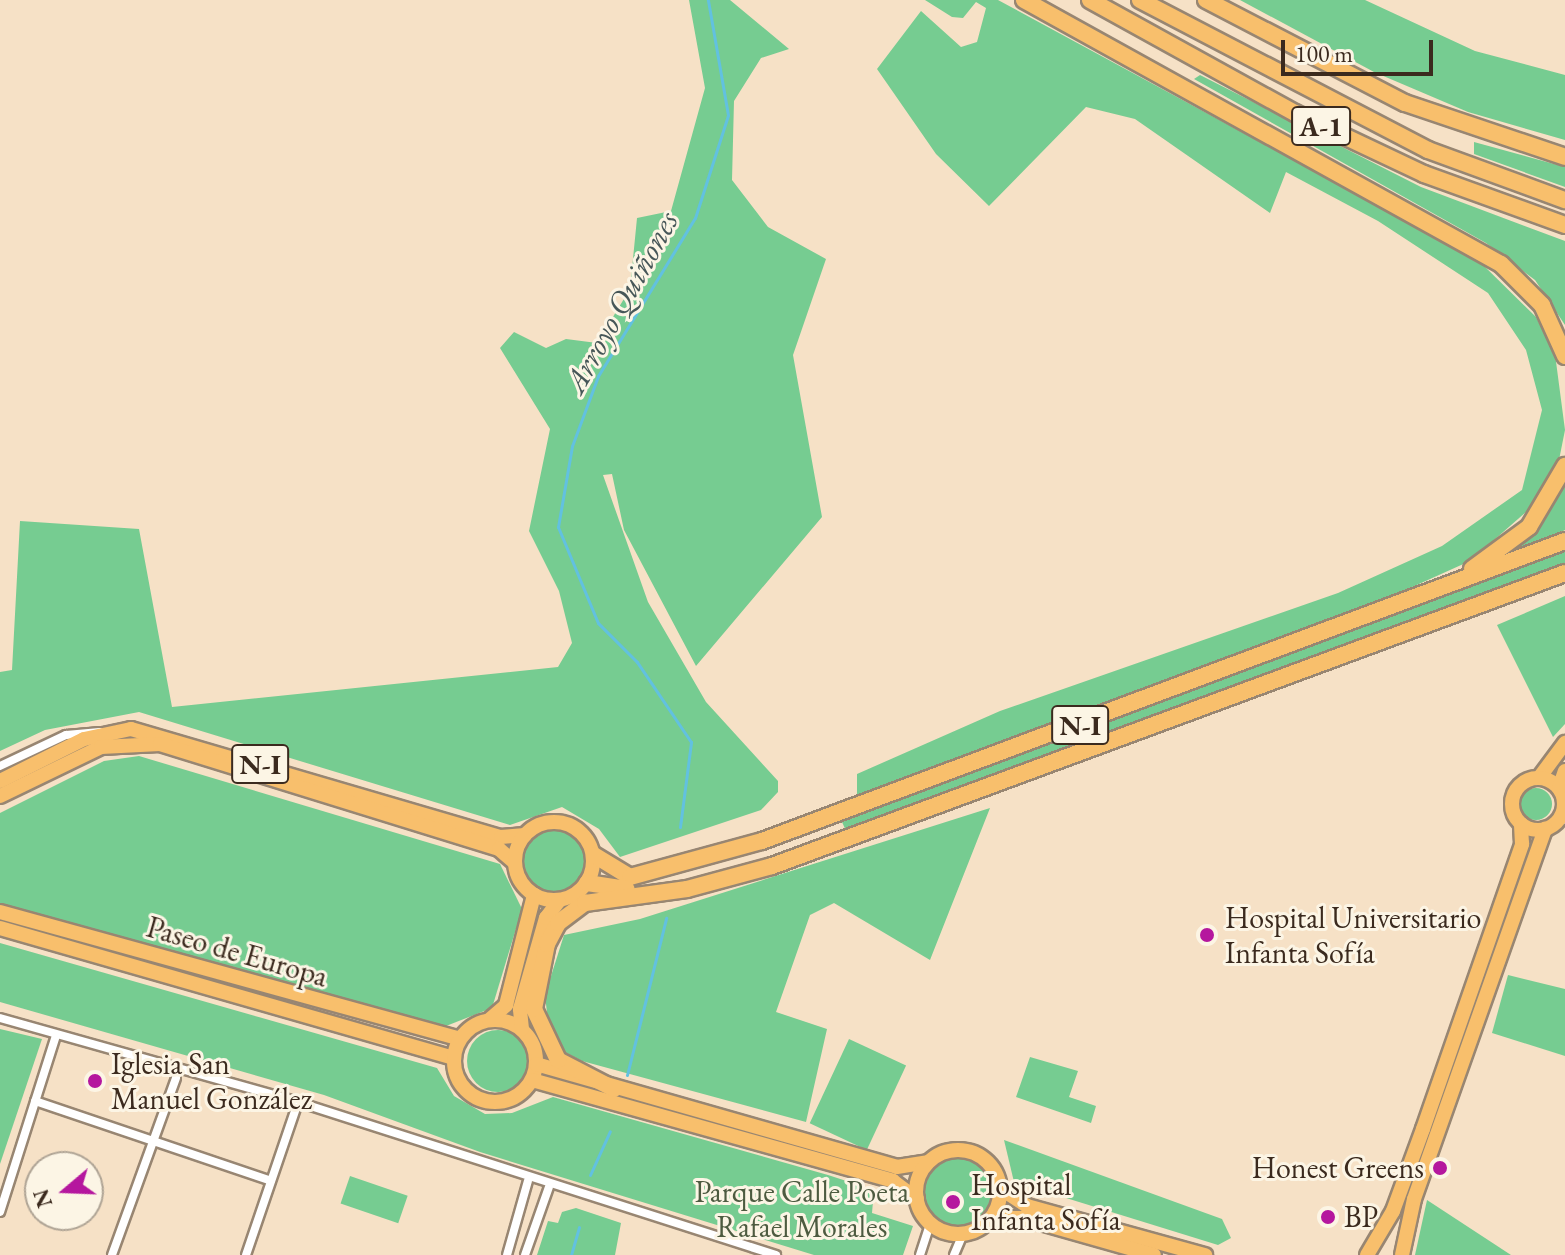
<!DOCTYPE html>
<html>
<head>
<meta charset="utf-8">
<style>
  body { margin:0 }
  #map { position:relative; width:1565px; height:1255px; overflow:hidden; background:#f6e1c6; font-family:"EB Garamond",serif }
  div>[style] { position:absolute }
  [style*='--x'] { left:calc(var(--x)*1px); top:calc(var(--y)*1px); width:calc(var(--w)*1px); rotate:calc(var(--a)*1deg) }
  .green>* { inset:0; background:#76cc91; transform-origin:0 0 }
  .round { border-radius:50% }
  .stream>* { height:3px; margin:-1.5px; padding:0 1.5px; transform-origin:1.5px; border-radius:1.5px; background:#62c1e0 }
  .roads { filter:drop-shadow(2px 0 #988672) drop-shadow(-2px 0 #988672) drop-shadow(0 2px #988672) drop-shadow(0 -2px #988672) }
  .street>* { height:8px; margin:-4px; padding:0 4px; transform-origin:4px; border-radius:4px; background:#fff }
  .primary>* { height:14px; margin:-7px; padding:0 7px; transform-origin:7px; border-radius:7px; background:#f8bf6c }
  .primary>.ring { margin:-7px; padding:0; box-sizing:content-box; background:none; border:14px solid #f8bf6c; border-radius:50% }
  .highway>* { height:16px; margin:-8px; padding:0 8px; transform-origin:8px; border-radius:8px; background:#f8bf6c }
  .dots>* { width:22px; height:22px; translate:-50% -50%; box-sizing:border-box; border:4px solid #fcf5e5; border-radius:50% }
  span { translate:-50% -50%; white-space:nowrap; text-align:center; line-height:1.15; -webkit-text-stroke:6px #fcf5e5; paint-order:stroke }
  .shield-label span { padding:2px 6px; background:#fcf5e5; border:2px solid; border-radius:6px; -webkit-text-stroke-width:0 }
  .shield-label { font-size:28px; color:#3b2a1e; font-weight:700 }
  .poi-label { font-size:30px; color:#3b2a1e }
  .left { translate:0 -50%; text-align:left }
  .right { translate:-100% -50%; text-align:right }
  .street-label { font-size:30px; color:#3b2a1e }
  .park-label { font-size:30px; color:#4d5b40 }
  .water-label { font-size:32px; color:#475758; font-style:italic }
  .north { position:absolute; left:24px; top:1151px; width:80px; height:80px; box-sizing:border-box; background:#fcf5e5; border:2px solid #afa495; border-radius:50%; rotate:251deg; font-size:22px; font-weight:700; line-height:32px; text-align:center; color:#3b2a1e }
  .north::after { content:''; display:block; margin:auto; width:28px; height:36px; background:#b5179e; clip-path:polygon(50% 0,100% 100%,50% 72%,0 100%) }
  .scale { position:absolute; left:1281px; top:40px; width:152px; height:36px; box-sizing:border-box; border:4px solid #3b2a1e; border-top:0; padding-left:10px; font-size:24px; line-height:28px; white-space:nowrap; color:#3b2a1e; -webkit-text-stroke:6px #fcf5e5; paint-order:stroke }
</style>
</head>
<body>
<div id="map">
  <div class="green">
    <div style="clip-path:polygon(689px 0,730px 0,789px 49px,761px 58px,734px 101px,732px 180px,768px 227px,826px 259px,793px 355px,822px 517px,696px 666px,624px 530px,612px 474px,603px 475px,648px 602px,706px 702px,778px 781px,778px 792px,761px 810px,620px 857px,599px 829px,562px 807px,510px 825px,139px 712px,45px 730px,0 751px,0 672px,12px 670px,20px 521px,139px 529px,172px 707px,558px 667px,572px 643px,559px 591px,529px 531px,550px 429px,500px 348px,514px 332px,546px 348px,566px 339px,597px 343px,630px 289px,637px 218px,671px 211px,705px 88px)"></div>
    <div style="clip-path:polygon(925px 0,998px 0,1478px 260px,1536px 317px,1555px 354px,1565px 430px,1558px 465px,1535px 504px,1470px 561px,1339px 620px,857px 797px,857px 774px,1000px 711px,1338px 593px,1442px 546px,1522px 490px,1542px 410px,1526px 350px,1488px 293px,1378px 221px,1286px 172px,1270px 213px,1135px 119px,1086px 107px,989px 206px,936px 154px,877px 69px,921px 11px,961px 47px,977px 42px,986px 8px,976px 2px,963px 18px,952px 17px)"></div>
    <div style="clip-path:polygon(1240px 0,1365px 0,1475px 51px,1565px 75px,1565px 140px,1468px 112px,1374px 72px)"></div>
    <div style="clip-path:polygon(1200px 75px,1421px 187px,1565px 241px,1565px 325px,1535px 280px,1486px 243px,1194px 79px)"></div>
    <div style="clip-path:polygon(1474px 142px,1565px 167px,1565px 187px,1474px 154px)"></div>
    <div style="clip-path:polygon(1565px 484px,1565px 530px,1517px 550px,1538px 525px)"></div>
    <div style="clip-path:polygon(1565px 550px,1565px 564px,1530px 580px,847px 833px,842px 822px)"></div>
    <div style="clip-path:polygon(1565px 596px,1565px 724px,1553px 737px,1497px 625px)"></div>
    <div style="clip-path:polygon(139px 756px,500px 864px,522px 909px,492px 1008px,446px 1026px,0 904px,0 813px,104px 761px)"></div>
    <div class="round" style="left:1520px;top:788px;width:32px;height:32px"></div>
    <div style="clip-path:polygon(990px 808px,930px 960px,834px 903px,810px 915px,776px 1012px,827px 1029px,806px 1122px,582px 1061px,559px 1049px,549px 1031px,545px 995px,564px 935px,640px 919px)"></div>
    <div class="round" style="left:522px;top:830px;width:64px;height:64px"></div>
    <div style="clip-path:polygon(0 943px,437px 1068px,454px 1096px,485px 1114px,512px 1113px,553px 1097px,828px 1175px,874px 1190px,872px 1213px,913px 1226px,903px 1255px,814px 1255px,480px 1152px,324px 1095px,0 1002px)"></div>
    <div style="clip-path:polygon(1508px 975px,1565px 989px,1565px 1056px,1492px 1033px)"></div>
    <div style="clip-path:polygon(0 1029px,42px 1039px,0 1164px)"></div>
    <div class="round" style="left:467px;top:1030px;width:62px;height:62px"></div>
    <div style="left:849px;top:1039px;width:63px;height:93px;rotate:25deg"></div>
    <div style="clip-path:polygon(1030px 1057px,1078px 1071px,1069px 1097px,1096px 1106px,1091px 1123px,1016px 1097px)"></div>
    <div style="clip-path:polygon(1004px 1140px,1222px 1219px,1231px 1238px,1218px 1245px,1014px 1182px)"></div>
    <div class="round" style="left:923px;top:1158px;width:68px;height:68px"></div>
    <div style="left:350px;top:1176px;width:61px;height:29px;rotate:19deg"></div>
    <div style="clip-path:polygon(1427px 1200px,1511px 1255px,1415px 1255px)"></div>
    <div style="clip-path:polygon(576px 1208px,621px 1223px,615px 1255px,537px 1255px,548px 1221px,558px 1223px,562px 1212px)"></div>
  </div>
  <div class="stream">
    <div style="--x:680;--y:827;--w:86;--a:-82.6"></div>
    <div style="--x:691;--y:742;--w:97;--a:-124"></div>
    <div style="--x:637;--y:662;--w:55;--a:-135"></div>
    <div style="--x:598;--y:623;--w:104;--a:-112.6"></div>
    <div style="--x:558;--y:527;--w:82;--a:-80.2"></div>
    <div style="--x:572;--y:446;--w:75;--a:-69.6"></div>
    <div style="--x:598;--y:376;--w:185;--a:-58.5"></div>
    <div style="--x:695;--y:218;--w:108;--a:-72.2"></div>
    <div style="--x:728;--y:115;--w:117;--a:-99.9"></div>
    <div style="--x:627;--y:1075;--w:162;--a:-76"></div>
    <div style="--x:590;--y:1175;--w:48;--a:-65.6"></div>
    <div style="--x:571;--y:1255;--w:29;--a:-74"></div>
  </div>
  <div class="roads">
    <div class="street">
      <div style="--x:0;--y:766;--w:73;--a:-25.2"></div>
      <div style="--x:66;--y:735;--w:34;--a:-5"></div>
      <div style="--x:1563;--y:796;--w:4;--a:56"></div>
      <div style="--x:1557;--y:822;--w:9;--a:-21"></div>
      <div style="--x:0;--y:1018;--w:310;--a:15.7"></div>
      <div style="--x:298;--y:1102;--w:502;--a:17.75"></div>
      <div style="--x:35;--y:1101;--w:249;--a:18.7"></div>
      <div style="--x:0;--y:1212;--w:186;--a:-72.4"></div>
      <div style="--x:112;--y:1255;--w:188;--a:-70.1"></div>
      <div style="--x:246;--y:1255;--w:162;--a:-71.2"></div>
      <div style="--x:507;--y:1255;--w:77;--a:-74.2"></div>
      <div style="--x:525;--y:1255;--w:72;--a:-70.6"></div>
      <div style="--x:920;--y:1255;--w:33;--a:-72"></div>
      <div style="--x:954;--y:1255;--w:23;--a:-67"></div>
    </div>
    <div class="primary">
      <div style="--x:1539;--y:778;--w:44;--a:-53.4"></div>
      <div class="ring" style="left:1512px;top:778px;width:38px;height:38px"></div>
      <div style="--x:0;--y:781;--w:94;--a:-26.6"></div>
      <div style="--x:84;--y:739;--w:48;--a:-12"></div>
      <div style="--x:131;--y:729;--w:385;--a:16.3"></div>
      <div style="--x:501;--y:837;--w:24;--a:-5"></div>
      <div style="--x:1559;--y:788;--w:18;--a:-71"></div>
      <div style="--x:0;--y:796;--w:112;--a:-25.9"></div>
      <div style="--x:101;--y:747;--w:59;--a:-2.9"></div>
      <div style="--x:160;--y:744;--w:355;--a:17.2"></div>
      <div style="--x:499;--y:849;--w:21;--a:41"></div>
      <div class="ring" style="left:515px;top:822px;width:64px;height:64px"></div>
      <div style="--x:0;--y:912;--w:477;--a:15.4"></div>
      <div style="--x:0;--y:928;--w:472;--a:16"></div>
      <div class="ring" style="left:454px;top:1020px;width:68px;height:68px"></div>
      <div style="--x:489;--y:1020;--w:23;--a:-41"></div>
      <div style="--x:506;--y:1005;--w:114;--a:-75.7"></div>
      <div style="--x:522;--y:1029;--w:20;--a:-96"></div>
      <div style="--x:520;--y:1009;--w:95;--a:-74.1"></div>
      <div style="--x:546;--y:918;--w:21;--a:-53"></div>
      <div style="--x:536;--y:1064;--w:375;--a:15.9"></div>
      <div style="--x:897;--y:1167;--w:31;--a:-9"></div>
      <div style="--x:532;--y:1080;--w:375;--a:15.6"></div>
      <div style="--x:893;--y:1181;--w:30;--a:37"></div>
      <div class="ring" style="left:916px;top:1150px;width:70px;height:70px"></div>
      <div style="--x:1001;--y:1189;--w:31;--a:33"></div>
      <div style="--x:1027;--y:1206;--w:185;--a:15.4"></div>
      <div style="--x:993;--y:1218;--w:30;--a:0"></div>
      <div style="--x:1023;--y:1218;--w:136;--a:15.8"></div>
      <div style="--x:1367;--y:1255;--w:51;--a:-59.4"></div>
      <div style="--x:1393;--y:1211;--w:87;--a:-69.9"></div>
      <div style="--x:1423;--y:1129;--w:302;--a:-70.8"></div>
      <div style="--x:1522;--y:844;--w:20;--a:-93"></div>
      <div style="--x:1402;--y:1255;--w:57;--a:-77.9"></div>
      <div style="--x:1414;--y:1199;--w:393;--a:-70.5"></div>
    </div>
    <div class="highway">
      <div style="--x:1024;--y:0;--w:545;--a:28.96"></div>
      <div style="--x:1501;--y:264;--w:58;--a:45"></div>
      <div style="--x:1542;--y:305;--w:56;--a:65.7"></div>
      <div style="--x:1090;--y:0;--w:234;--a:28.9"></div>
      <div style="--x:1295;--y:113;--w:143;--a:25.3"></div>
      <div style="--x:1424;--y:174;--w:150;--a:19.9"></div>
      <div style="--x:1140;--y:0;--w:325;--a:27.5"></div>
      <div style="--x:1428;--y:150;--w:146;--a:20.1"></div>
      <div style="--x:1206;--y:0;--w:224;--a:27.4"></div>
      <div style="--x:1405;--y:103;--w:169;--a:18.6"></div>
      <div style="--x:1472;--y:569;--w:71;--a:-36.4"></div>
      <div style="--x:1529;--y:527;--w:71;--a:-59.5"></div>
      <div style="--x:594;--y:855;--w:42;--a:31.4"></div>
      <div style="--x:630;--y:877;--w:137;--a:-15.3"></div>
      <div style="--x:762;--y:841;--w:857;--a:-20.49"></div>
      <div style="--x:587;--y:883;--w:40;--a:8.5"></div>
      <div style="--x:614;--y:1089;--w:63;--a:-152.6"></div>
      <div style="--x:558;--y:1060;--w:56;--a:-115.2"></div>
      <div style="--x:534;--y:1009;--w:66;--a:-78.7"></div>
      <div style="--x:547;--y:944;--w:24;--a:-62"></div>
      <div style="--x:558;--y:923;--w:34;--a:-37"></div>
      <div style="--x:585;--y:903;--w:103;--a:-7.8"></div>
      <div style="--x:687;--y:889;--w:88;--a:-15.1"></div>
      <div style="--x:772;--y:866;--w:845;--a:-20.28"></div>
    </div>
  </div>
  <div class="dots">
    <div style="left:1207px;top:935px;background:#b5179e"></div>
    <div style="left:95px;top:1081px;background:#b5179e"></div>
    <div style="left:1440px;top:1168px;background:#b5179e"></div>
    <div style="left:953px;top:1202px;background:#b5179e"></div>
    <div style="left:1328px;top:1217px;background:#b5179e"></div>
  </div>
  <div class="shield-label">
    <span style="left:1321px;top:126px">A-1</span>
    <span style="left:1080px;top:725px">N-I</span>
    <span style="left:260px;top:764px">N-I</span>
  </div>
  <div class="poi-label">
    <span class="left" style="left:1225px;top:935px">Hospital Universitario<br>Infanta Sofía</span>
    <span class="left" style="left:111px;top:1081px">Iglesia San<br>Manuel González</span>
    <span class="right" style="left:1424px;top:1168px">Honest Greens</span>
    <span class="left" style="left:971px;top:1202px">Hospital<br>Infanta Sofía</span>
    <span class="left" style="left:1344px;top:1217px">BP</span>
  </div>
  <div class="street-label">
    <span style="left:237px;top:952px;rotate:16deg">Paseo de Europa</span>
  </div>
  <div class="park-label">
    <span style="left:802px;top:1209px">Parque Calle Poeta<br>Rafael Morales</span>
  </div>
  <div class="water-label">
    <span style="left:621px;top:302px;rotate:-61deg">Arroyo Quiñones</span>
  </div>
  <div class="north">N</div>
  <div class="scale">100 m</div>
</div>
</body>
</html>
